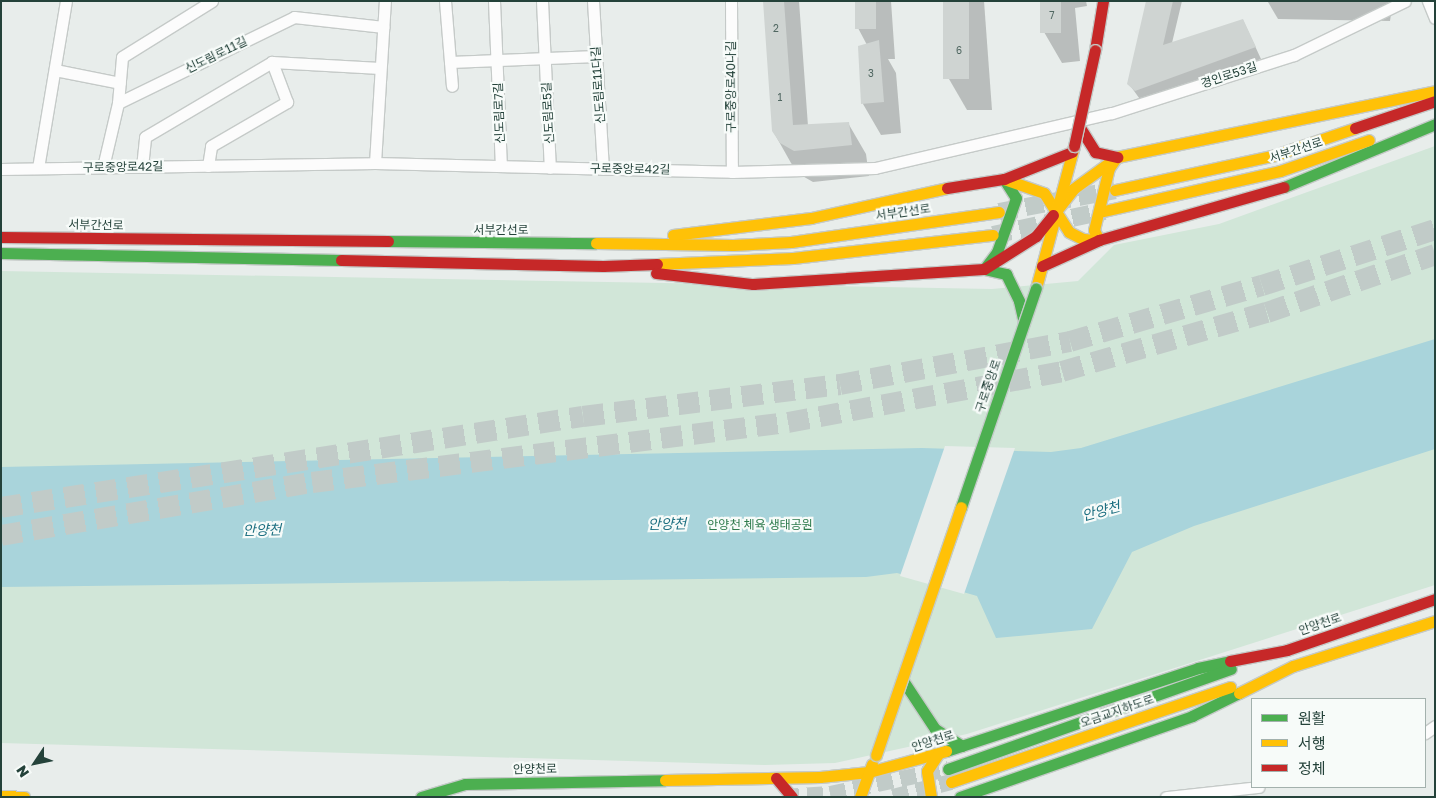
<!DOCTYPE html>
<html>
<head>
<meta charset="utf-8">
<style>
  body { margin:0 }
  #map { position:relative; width:1436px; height:798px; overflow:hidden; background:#e8edeb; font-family:"Golos Text","Noto Sans KR",sans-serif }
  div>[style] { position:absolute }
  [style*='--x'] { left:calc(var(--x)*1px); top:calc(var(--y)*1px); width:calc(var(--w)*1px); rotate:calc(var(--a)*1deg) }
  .green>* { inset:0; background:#d1e6d8 }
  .water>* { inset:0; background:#a9d4db }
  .pier>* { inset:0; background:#e8edeb }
  .shadow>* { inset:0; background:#0003 }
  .building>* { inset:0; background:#cfd4d2; transform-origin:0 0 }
  .secondary-tunnel>* { height:16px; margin-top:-8px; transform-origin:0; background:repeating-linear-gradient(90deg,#c1cbc8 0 16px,transparent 0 24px) }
  .primary-tunnel>* { height:18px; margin-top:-9px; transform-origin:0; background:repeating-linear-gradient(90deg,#c1cbc8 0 18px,transparent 0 27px) }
  .highway-tunnel>* { height:21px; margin-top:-10.5px; transform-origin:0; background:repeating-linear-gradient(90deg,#c1cbc8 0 21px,transparent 0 32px) }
  .roads { filter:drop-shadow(1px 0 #c5cac8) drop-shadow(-1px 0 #c5cac8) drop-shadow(0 1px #c5cac8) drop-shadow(0 -1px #c5cac8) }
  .street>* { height:11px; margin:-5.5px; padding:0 5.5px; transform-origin:5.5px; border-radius:5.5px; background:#fcfcfc }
  .fast>* { height:11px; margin:-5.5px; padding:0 5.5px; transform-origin:5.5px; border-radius:5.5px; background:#4caf50 }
  .slow>* { height:11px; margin:-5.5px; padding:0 5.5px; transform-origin:5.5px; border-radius:5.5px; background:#ffc107 }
  .jam>* { height:11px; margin:-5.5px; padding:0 5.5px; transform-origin:5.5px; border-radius:5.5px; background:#c62828 }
  .bridges { filter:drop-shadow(1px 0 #c3cbc8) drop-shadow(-1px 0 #c3cbc8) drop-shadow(0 1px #c3cbc8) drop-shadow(0 -1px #c3cbc8) }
  .fast-bridge>* { height:11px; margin:-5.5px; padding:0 5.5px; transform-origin:5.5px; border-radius:5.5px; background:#4caf50 }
  .slow-bridge>* { height:11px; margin:-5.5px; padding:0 5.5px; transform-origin:5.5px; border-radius:5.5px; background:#ffc107 }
  .jam-bridge>* { height:11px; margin:-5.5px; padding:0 5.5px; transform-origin:5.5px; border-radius:5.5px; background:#c62828 }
  span { translate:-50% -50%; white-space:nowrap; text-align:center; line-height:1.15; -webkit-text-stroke:4.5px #f7fbf9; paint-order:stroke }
  .number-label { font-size:10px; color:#506761 }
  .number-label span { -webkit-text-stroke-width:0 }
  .street-label { font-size:12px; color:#24423a }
  .park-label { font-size:12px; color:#2d7a4b }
  .water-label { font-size:14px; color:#1c6f80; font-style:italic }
  .frame { position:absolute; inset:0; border:2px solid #24423a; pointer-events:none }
  .legend { position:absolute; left:1251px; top:698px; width:175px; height:90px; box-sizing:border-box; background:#f7fbf9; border:1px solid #a3b1ad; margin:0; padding:6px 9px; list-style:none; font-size:15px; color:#24423a }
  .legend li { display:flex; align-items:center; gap:10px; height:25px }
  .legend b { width:25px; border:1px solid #a3b1ad }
  .north { position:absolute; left:10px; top:738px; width:50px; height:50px; -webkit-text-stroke:4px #f7fbf9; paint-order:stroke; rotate:236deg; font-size:14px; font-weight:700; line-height:20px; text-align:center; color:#24423a }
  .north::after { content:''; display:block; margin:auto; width:18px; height:22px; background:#24423a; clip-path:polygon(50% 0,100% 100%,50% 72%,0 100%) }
</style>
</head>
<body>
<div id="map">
  <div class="green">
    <div style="clip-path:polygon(1435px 146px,1435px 585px,967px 734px,835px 763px,765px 765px,1px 743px,1px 271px,992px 289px,1078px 281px,1114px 245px,1219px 224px)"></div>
  </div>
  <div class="water">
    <div style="clip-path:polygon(1435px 339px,1435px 449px,1194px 526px,1132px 552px,1092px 629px,996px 638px,977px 596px,897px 573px,866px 577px,1px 587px,1px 467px,922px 448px,1051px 452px,1081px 448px)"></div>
  </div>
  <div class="pier">
    <div style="clip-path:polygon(945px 446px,1015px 448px,964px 594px,900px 576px)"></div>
  </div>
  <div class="shadow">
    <div style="clip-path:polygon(765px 1px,799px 1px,808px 126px,848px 123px,866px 154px,869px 176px,813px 182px,799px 174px,791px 163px,773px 131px)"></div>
    <div style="clip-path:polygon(856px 1px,891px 1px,895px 59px,888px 59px,896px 73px,901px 133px,881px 135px,863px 104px,867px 45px,858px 28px)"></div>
    <div style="clip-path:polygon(944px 1px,984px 1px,992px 110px,967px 110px,949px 79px)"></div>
    <div style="clip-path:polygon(1041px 1px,1086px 1px,1087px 6px,1075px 8px,1080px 61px,1062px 63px,1044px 32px)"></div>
    <div style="clip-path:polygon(1147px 1px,1182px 1px,1172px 43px,1243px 20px,1261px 59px,1142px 102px,1129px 84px)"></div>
    <div style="clip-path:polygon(1393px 1px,1390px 21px,1278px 19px,1268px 2px)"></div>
  </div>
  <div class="building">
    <div style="clip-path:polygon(763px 1px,784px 1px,793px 125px,849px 122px,852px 145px,794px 151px,780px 143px,772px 131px)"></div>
    <div style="left:855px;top:1px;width:21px;height:28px"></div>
    <div style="left:943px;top:1px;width:26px;height:78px"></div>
    <div style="left:1040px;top:1px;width:21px;height:32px"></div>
    <div style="clip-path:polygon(1146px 1px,1173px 1px,1163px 45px,1243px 19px,1256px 47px,1135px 91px,1127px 84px)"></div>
    <div style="clip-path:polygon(879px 40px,884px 102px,861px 104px,858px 46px)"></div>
  </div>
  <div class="secondary-tunnel">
    <div style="--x:783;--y:797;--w:47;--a:-3.7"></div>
    <div style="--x:830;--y:794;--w:121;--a:-12"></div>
    <div style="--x:893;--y:797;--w:60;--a:-14.5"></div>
  </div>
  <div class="primary-tunnel">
    <div style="--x:999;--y:212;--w:118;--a:-10.7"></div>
    <div style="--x:993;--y:235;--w:114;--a:-12.2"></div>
  </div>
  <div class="highway-tunnel">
    <div style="--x:1;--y:507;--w:589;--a:-8.89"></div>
    <div style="--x:583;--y:416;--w:259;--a:-7.1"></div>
    <div style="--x:840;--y:384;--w:234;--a:-10.6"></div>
    <div style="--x:1070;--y:341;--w:200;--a:-16.3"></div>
    <div style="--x:1262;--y:285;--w:182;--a:-17.9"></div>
    <div style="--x:1;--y:535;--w:315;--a:-9.7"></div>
    <div style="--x:312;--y:482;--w:480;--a:-7.2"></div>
    <div style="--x:788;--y:422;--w:279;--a:-10.5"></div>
    <div style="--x:1062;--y:371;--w:213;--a:-16.1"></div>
    <div style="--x:1267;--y:312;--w:178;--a:-19"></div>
  </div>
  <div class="roads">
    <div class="street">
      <div style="--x:445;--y:1;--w:85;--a:85.3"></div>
      <div style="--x:494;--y:1;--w:165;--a:87.6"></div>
      <div style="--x:542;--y:1;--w:167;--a:87.3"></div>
      <div style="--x:593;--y:1;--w:168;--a:86.6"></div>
      <div style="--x:731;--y:1;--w:171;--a:89.7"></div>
      <div style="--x:1428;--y:1;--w:18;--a:68"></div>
      <div style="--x:450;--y:62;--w:146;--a:-2.4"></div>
      <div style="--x:55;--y:70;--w:66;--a:11.3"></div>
      <div style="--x:118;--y:103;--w:46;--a:-85"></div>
      <div style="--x:122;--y:57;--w:106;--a:-31.9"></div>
      <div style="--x:375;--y:163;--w:162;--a:-86.5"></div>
      <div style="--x:208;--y:166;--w:20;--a:-81"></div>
      <div style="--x:211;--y:146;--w:88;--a:-30.1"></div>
      <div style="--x:287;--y:102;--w:43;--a:-110.6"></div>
      <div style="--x:103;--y:167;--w:66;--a:-76.8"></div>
      <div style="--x:118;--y:103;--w:196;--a:-26"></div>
      <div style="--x:294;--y:17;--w:90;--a:6.4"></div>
      <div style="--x:142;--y:167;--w:30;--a:-84"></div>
      <div style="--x:145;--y:137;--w:147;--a:-30.6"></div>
      <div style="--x:272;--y:62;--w:108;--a:3.2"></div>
      <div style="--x:38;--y:168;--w:169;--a:-80.5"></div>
      <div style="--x:1;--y:169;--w:374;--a:-0.9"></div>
      <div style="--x:375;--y:163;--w:357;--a:1.4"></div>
      <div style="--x:732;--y:172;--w:143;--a:-1.6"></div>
      <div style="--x:875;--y:168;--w:243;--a:-13.1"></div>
      <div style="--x:1112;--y:113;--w:191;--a:-17.7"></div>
      <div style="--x:1294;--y:55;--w:123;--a:-25.9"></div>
      <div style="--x:1425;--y:733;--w:12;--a:-35"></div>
      <div style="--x:1166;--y:797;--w:93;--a:-6.2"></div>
    </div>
    <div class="fast">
      <div style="--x:1004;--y:179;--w:22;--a:58"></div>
      <div style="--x:1016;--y:198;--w:57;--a:109.4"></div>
      <div style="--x:997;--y:252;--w:21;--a:127"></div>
      <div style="--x:984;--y:269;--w:23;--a:13"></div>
      <div style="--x:1006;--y:274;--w:30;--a:64"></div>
      <div style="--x:1019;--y:301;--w:22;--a:77"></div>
      <div style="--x:1284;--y:187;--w:164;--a:-22.6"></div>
      <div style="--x:388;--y:241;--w:208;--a:0.6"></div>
      <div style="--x:1;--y:253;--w:340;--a:1.2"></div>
      <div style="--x:902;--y:679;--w:60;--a:56.6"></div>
      <div style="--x:935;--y:729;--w:32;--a:32"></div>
      <div style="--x:946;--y:751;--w:265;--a:-18.2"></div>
      <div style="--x:1198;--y:668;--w:33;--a:-12"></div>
      <div style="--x:948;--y:769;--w:300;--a:-19.5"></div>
      <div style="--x:421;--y:797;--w:46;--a:-16.5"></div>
      <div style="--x:465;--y:784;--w:200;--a:-1.1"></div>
      <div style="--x:960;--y:797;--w:246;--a:-19.2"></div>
      <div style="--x:1192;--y:716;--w:52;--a:-26.1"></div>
    </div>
    <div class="slow">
      <div style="--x:1004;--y:179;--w:42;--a:19.3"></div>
      <div style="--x:1044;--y:193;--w:46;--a:57.3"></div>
      <div style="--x:1069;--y:232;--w:16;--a:27"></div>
      <div style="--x:1083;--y:239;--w:16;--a:4"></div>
      <div style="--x:1115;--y:190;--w:164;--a:-12.3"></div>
      <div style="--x:1275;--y:155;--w:84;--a:-18.6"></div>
      <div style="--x:1104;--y:211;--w:180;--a:-12.8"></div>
      <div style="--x:1280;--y:171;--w:94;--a:-19.2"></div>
      <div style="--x:1053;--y:215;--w:33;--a:-52"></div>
      <div style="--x:1073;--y:189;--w:54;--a:-36"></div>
      <div style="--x:1117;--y:157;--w:325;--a:-11.7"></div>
      <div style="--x:673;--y:235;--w:139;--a:-7"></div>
      <div style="--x:811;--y:218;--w:139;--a:-12.4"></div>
      <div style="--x:1099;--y:240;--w:11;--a:-117"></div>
      <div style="--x:1094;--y:230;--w:64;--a:-76.4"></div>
      <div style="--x:1109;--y:168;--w:12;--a:-55"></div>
      <div style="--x:596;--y:243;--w:137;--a:0.8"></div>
      <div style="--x:733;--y:245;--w:58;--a:-3"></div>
      <div style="--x:791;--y:242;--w:210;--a:-8.2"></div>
      <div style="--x:657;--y:264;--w:136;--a:-2.5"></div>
      <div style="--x:793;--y:258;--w:201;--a:-6.6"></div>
      <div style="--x:1036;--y:288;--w:147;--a:-75"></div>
      <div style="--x:1239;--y:693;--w:60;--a:-26.6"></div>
      <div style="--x:1293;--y:666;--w:149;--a:-17.6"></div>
      <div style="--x:665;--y:780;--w:155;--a:-1.1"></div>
      <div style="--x:820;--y:777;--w:49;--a:-5.8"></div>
      <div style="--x:869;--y:772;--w:80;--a:-15.3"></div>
      <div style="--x:951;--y:782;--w:295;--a:-18.8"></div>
      <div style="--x:1;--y:796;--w:23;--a:2"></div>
      <div style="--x:860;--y:797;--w:35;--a:-70"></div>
      <div style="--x:931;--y:797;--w:26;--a:-99"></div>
      <div style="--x:927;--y:771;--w:20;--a:-57"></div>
    </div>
    <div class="jam">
      <div style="--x:1095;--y:50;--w:50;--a:-80.7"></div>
      <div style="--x:1079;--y:126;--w:31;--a:58"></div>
      <div style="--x:1095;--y:152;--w:23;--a:13"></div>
      <div style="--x:1355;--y:128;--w:84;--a:-18.6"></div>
      <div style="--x:947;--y:188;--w:58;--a:-9"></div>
      <div style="--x:1004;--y:179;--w:73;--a:-21.7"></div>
      <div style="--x:1;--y:237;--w:387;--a:0.6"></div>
      <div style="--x:341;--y:260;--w:262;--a:1.3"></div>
      <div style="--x:603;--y:266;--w:54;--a:-2.1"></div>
      <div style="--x:1042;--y:266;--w:63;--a:-24.5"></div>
      <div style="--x:1099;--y:240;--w:192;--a:-16"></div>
      <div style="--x:656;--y:273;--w:98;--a:6.5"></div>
      <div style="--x:753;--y:284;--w:231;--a:-3.7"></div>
      <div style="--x:984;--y:269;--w:62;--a:-32.4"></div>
      <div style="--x:1036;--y:236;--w:27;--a:-51"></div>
      <div style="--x:1230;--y:661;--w:58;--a:-10.9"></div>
      <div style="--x:1287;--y:650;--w:157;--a:-19"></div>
      <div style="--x:776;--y:778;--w:25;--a:50"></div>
    </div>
  </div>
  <div class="bridges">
    <div class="fast-bridge">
      <div style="--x:961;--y:507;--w:231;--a:-71.1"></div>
    </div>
    <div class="slow-bridge">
      <div style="--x:876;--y:755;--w:262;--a:-71.1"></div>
    </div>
    <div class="jam-bridge">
      <div style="--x:1074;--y:146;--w:98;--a:-77.7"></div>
    </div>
  </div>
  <div class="number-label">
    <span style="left:1052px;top:16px">7</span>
    <span style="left:776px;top:29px">2</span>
    <span style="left:959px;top:51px">6</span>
    <span style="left:871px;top:74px">3</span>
    <span style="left:780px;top:98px">1</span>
  </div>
  <div class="street-label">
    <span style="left:216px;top:55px;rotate:-26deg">신도림로11길</span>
    <span style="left:1229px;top:75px;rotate:-18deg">경인로53길</span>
    <span style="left:598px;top:85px;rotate:-94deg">신도림로11다길</span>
    <span style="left:731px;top:87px;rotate:-90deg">구로중앙로40나길</span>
    <span style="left:499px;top:113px;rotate:-92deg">신도림로7길</span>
    <span style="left:548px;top:113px;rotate:-93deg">신도림로5길</span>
    <span style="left:1296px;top:150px;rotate:-18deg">서부간선로</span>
    <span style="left:123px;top:167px;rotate:-1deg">구로중앙로42길</span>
    <span style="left:630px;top:169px;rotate:1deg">구로중앙로42길</span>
    <span style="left:903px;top:212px;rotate:-8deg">서부간선로</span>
    <span style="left:96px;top:225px;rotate:1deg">서부간선로</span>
    <span style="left:501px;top:230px">서부간선로</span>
    <span style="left:988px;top:386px;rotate:-71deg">구로중앙로</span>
    <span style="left:1320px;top:624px;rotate:-19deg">안양천로</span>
    <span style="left:1117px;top:711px;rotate:-19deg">오금교지하도로</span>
    <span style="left:933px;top:741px;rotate:-18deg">안양천로</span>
    <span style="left:535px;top:769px;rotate:-1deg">안양천로</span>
  </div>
  <div class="park-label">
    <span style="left:760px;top:525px">안양천 체육 생태공원</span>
  </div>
  <div class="water-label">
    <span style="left:1101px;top:511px;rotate:-15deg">안양천</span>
    <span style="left:667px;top:524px;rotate:-1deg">안양천</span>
    <span style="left:262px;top:530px;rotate:-1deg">안양천</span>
  </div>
  <div class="frame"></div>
  <ul class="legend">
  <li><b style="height:6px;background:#4caf50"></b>원활</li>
  <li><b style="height:6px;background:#ffc107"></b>서행</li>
  <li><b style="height:6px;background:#c62828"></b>정체</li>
  </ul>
  <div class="north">N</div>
</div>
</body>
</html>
